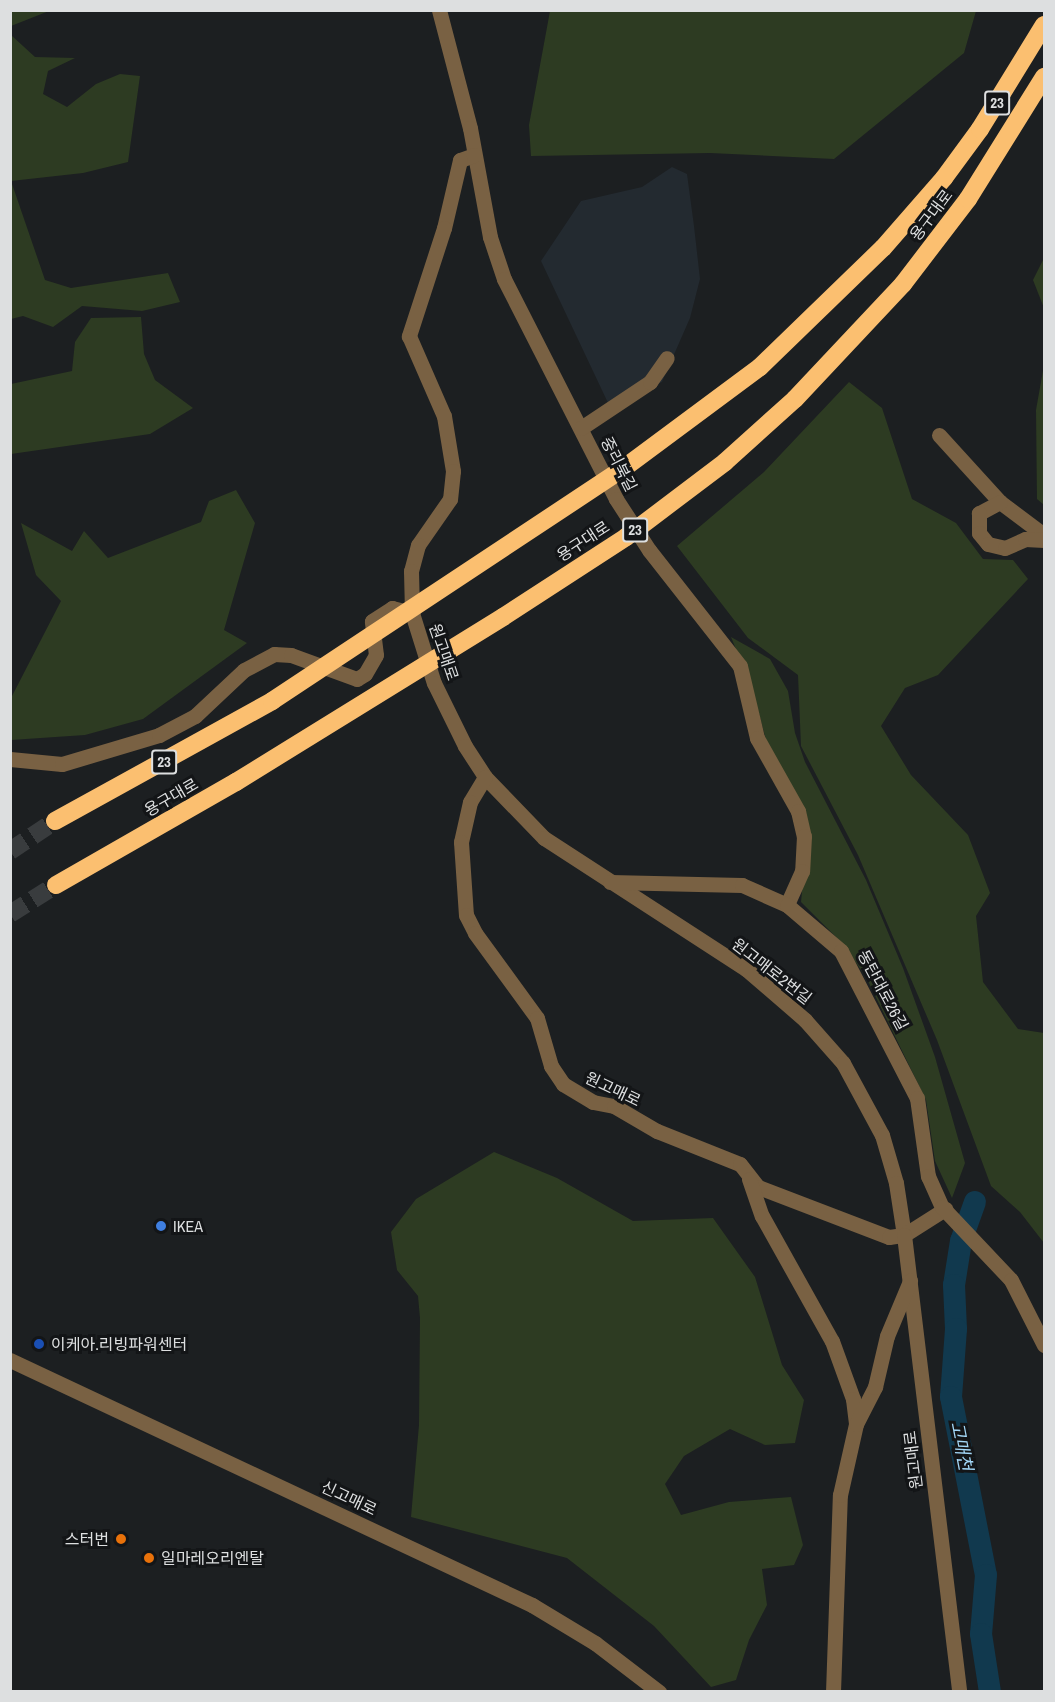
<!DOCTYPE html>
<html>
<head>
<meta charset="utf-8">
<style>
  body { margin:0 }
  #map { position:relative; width:1055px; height:1702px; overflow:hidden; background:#1c1f21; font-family:"Archivo Narrow","Noto Sans KR",sans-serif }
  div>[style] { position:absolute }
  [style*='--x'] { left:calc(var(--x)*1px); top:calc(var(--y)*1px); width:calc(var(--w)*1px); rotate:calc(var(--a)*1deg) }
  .built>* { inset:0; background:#232a30 }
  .green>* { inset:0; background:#2d3b22 }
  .river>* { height:22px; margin:-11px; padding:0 11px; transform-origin:11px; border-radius:11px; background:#11394e }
  .highway-tunnel>* { height:18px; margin-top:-9px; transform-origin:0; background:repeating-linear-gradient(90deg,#393c3e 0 18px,transparent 0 27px) }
  .minor>* { height:15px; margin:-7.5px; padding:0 7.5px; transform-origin:7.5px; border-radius:7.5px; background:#796143 }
  .highway>* { height:18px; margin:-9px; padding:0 9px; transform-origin:9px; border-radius:9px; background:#fbbf70 }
  .dots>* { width:16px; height:16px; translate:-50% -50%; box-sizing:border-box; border:3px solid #131517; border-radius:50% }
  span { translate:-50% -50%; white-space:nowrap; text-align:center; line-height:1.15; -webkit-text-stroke:6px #131517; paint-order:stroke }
  .shield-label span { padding:2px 4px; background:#131517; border:2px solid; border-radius:4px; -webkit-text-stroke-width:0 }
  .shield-label { font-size:15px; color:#dddfe0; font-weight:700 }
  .street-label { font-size:16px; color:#dddfe0 }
  .poi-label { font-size:16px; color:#dddfe0 }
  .left { translate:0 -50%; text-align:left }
  .right { translate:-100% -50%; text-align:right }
  .water-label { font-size:18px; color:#a3d7f7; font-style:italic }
  .frame { position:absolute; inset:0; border:12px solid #dddfe0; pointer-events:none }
</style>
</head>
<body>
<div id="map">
  <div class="built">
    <div style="clip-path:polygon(672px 167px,687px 174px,694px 226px,700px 279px,690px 318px,662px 382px,609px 405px,541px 261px,581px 201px,642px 187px)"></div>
  </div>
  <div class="green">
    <div style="clip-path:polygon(11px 10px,49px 10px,49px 11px,11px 26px)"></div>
    <div style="clip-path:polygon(550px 11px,550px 10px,976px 11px,964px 53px,834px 159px,710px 153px,531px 156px,529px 125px)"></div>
    <div style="clip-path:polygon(11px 35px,35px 57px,75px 58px,48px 71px,43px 94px,67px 107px,96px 84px,120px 74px,140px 76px,128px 162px,83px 173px,11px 181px)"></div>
    <div style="clip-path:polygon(11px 181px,45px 280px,71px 288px,168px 273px,180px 302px,142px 311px,82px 306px,53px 327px,23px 316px,11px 319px)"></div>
    <div style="clip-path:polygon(1044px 258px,1044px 308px,1033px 280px)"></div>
    <div style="clip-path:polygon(141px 317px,144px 354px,155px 380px,193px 408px,150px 434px,11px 454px,11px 384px,72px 371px,75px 342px,91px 318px)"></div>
    <div style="clip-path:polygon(1044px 365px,1044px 505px,1037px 499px,1036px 410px)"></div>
    <div style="clip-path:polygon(849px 382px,882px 408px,912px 499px,956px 523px,983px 559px,1013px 560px,1028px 579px,938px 675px,905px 688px,881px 726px,911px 775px,968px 835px,990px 893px,976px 916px,983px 982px,1018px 1029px,1044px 1033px,1044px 1243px,1020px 1212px,991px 1186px,937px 1040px,858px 855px,801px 746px,798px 675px,748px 638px,677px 546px,764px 472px)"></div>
    <div style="clip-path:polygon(236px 490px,255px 523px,224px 630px,247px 643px,143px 719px,85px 735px,11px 740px,11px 698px,61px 601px,36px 575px,21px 523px,72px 551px,84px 531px,108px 558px,201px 522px,209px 501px)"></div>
    <div style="clip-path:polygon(731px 637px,770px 659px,788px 691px,795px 733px,805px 762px,866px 880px,903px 968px,935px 1057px,965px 1163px,952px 1198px,935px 1161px,926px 1100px,867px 979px,845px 946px,801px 902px,808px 829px,768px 747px,752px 688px)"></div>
    <div style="clip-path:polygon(494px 1152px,557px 1178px,633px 1221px,713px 1218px,755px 1277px,782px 1365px,804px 1400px,795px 1443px,765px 1445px,730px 1429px,684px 1456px,665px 1484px,681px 1515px,729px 1502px,791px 1497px,803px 1545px,794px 1565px,762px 1569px,767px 1605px,749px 1640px,736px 1680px,711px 1687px,654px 1626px,567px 1558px,411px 1517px,419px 1425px,420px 1318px,418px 1296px,397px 1270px,391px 1232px,416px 1199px)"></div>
  </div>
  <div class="river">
    <div style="--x:975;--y:1202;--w:41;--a:109.7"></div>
    <div style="--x:961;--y:1241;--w:45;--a:99"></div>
    <div style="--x:954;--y:1285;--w:44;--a:87.4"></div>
    <div style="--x:956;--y:1329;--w:68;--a:94.2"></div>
    <div style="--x:951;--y:1397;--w:181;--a:78.9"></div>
    <div style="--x:986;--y:1575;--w:59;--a:94.8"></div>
    <div style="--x:981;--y:1634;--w:59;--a:81.2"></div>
  </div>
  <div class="highway-tunnel">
    <div style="--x:10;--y:851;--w:54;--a:-33.7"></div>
    <div style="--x:10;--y:914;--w:54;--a:-32.2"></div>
  </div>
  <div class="minor">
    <div style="--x:439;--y:10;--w:122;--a:75.3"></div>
    <div style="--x:470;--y:128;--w:111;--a:79.6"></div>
    <div style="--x:490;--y:237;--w:44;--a:71.6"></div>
    <div style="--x:504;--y:279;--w:247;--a:63"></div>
    <div style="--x:616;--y:499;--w:61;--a:57.1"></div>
    <div style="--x:649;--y:550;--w:147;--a:51.9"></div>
    <div style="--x:740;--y:666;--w:74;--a:76.7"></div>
    <div style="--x:757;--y:738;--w:84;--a:60.7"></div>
    <div style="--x:798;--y:811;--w:26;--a:77"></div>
    <div style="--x:804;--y:836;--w:35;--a:93"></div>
    <div style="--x:802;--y:871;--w:37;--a:114"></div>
    <div style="--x:474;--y:155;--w:15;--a:160"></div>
    <div style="--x:460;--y:160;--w:70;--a:103.2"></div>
    <div style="--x:444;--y:228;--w:114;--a:108"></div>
    <div style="--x:409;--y:336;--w:87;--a:66.4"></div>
    <div style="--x:444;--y:416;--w:56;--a:80.7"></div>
    <div style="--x:453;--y:471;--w:28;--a:96"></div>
    <div style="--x:450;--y:499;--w:56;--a:124.8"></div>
    <div style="--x:418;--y:545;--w:27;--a:105"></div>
    <div style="--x:411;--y:571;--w:42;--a:88.6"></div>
    <div style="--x:412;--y:613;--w:73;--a:72.6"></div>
    <div style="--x:434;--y:683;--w:70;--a:63.8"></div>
    <div style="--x:465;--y:746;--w:37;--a:57"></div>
    <div style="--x:485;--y:777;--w:85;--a:46"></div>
    <div style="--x:544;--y:838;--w:241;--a:33"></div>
    <div style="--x:746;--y:969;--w:78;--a:40.8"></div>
    <div style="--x:805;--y:1020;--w:57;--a:48.5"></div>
    <div style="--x:843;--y:1063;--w:82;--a:61.6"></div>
    <div style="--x:882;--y:1135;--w:50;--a:73.7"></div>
    <div style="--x:896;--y:1183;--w:53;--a:81.3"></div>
    <div style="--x:904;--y:1235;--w:49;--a:-32.4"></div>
    <div style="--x:581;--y:428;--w:83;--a:-33.7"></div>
    <div style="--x:650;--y:382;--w:29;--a:-55"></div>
    <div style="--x:939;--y:435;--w:91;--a:47.7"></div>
    <div style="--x:1000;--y:502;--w:55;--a:36.9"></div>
    <div style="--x:1000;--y:502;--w:24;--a:152"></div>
    <div style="--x:979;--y:513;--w:20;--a:90"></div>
    <div style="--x:979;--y:533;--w:14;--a:51"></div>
    <div style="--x:988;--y:544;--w:17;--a:13"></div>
    <div style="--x:1005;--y:548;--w:22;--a:-24"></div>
    <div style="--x:1025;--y:539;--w:19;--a:3"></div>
    <div style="--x:10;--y:759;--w:52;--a:5.5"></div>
    <div style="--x:62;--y:764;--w:101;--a:-16.6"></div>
    <div style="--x:159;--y:735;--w:41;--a:-27.8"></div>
    <div style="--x:195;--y:716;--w:67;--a:-43.2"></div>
    <div style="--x:244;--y:670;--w:34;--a:-28"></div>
    <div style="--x:274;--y:654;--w:17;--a:3"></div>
    <div style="--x:291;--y:655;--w:70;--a:20"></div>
    <div style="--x:357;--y:679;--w:9;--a:-32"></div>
    <div style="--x:365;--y:674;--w:22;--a:-60"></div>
    <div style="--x:376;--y:655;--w:34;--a:-97"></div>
    <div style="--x:372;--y:621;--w:24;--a:-33"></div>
    <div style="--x:392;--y:608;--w:21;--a:14"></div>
    <div style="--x:485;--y:777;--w:29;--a:121"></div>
    <div style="--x:470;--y:802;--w:41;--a:102.7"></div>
    <div style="--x:461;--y:842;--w:73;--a:86.1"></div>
    <div style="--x:466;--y:915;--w:20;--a:63"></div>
    <div style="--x:475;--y:933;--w:105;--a:53.9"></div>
    <div style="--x:537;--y:1018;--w:50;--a:73.7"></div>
    <div style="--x:551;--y:1066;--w:22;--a:56"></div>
    <div style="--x:563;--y:1084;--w:35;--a:31"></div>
    <div style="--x:593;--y:1102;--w:21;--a:11"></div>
    <div style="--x:614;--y:1106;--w:50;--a:30.2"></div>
    <div style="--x:657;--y:1131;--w:89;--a:21.7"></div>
    <div style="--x:740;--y:1164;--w:29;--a:52"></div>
    <div style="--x:758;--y:1187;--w:140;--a:20.9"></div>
    <div style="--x:889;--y:1237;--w:15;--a:-8"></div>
    <div style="--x:904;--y:1235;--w:460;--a:83.1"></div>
    <div style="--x:610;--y:882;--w:132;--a:1.3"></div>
    <div style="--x:742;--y:885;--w:49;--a:24"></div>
    <div style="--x:787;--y:905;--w:71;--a:40.4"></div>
    <div style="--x:841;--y:951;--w:165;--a:62.7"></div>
    <div style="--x:917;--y:1098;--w:79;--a:82"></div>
    <div style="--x:928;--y:1176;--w:34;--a:66"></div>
    <div style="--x:942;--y:1207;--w:100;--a:46.6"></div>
    <div style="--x:1011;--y:1280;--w:73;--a:63.1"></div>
    <div style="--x:749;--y:1179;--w:39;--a:71"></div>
    <div style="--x:762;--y:1216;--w:143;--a:60.8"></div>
    <div style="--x:832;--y:1341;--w:62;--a:70.1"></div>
    <div style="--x:853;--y:1399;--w:25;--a:83"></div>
    <div style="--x:10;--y:1360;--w:577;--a:25.14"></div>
    <div style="--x:532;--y:1605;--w:74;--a:31.1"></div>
    <div style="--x:595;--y:1643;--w:81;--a:37.4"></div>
    <div style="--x:833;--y:1692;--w:197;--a:-88"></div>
    <div style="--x:840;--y:1495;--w:73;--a:-77.3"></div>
    <div style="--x:856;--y:1424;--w:42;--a:-62.8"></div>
    <div style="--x:875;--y:1387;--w:52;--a:-76.8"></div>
    <div style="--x:887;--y:1336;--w:60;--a:-67.3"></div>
  </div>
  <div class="highway">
    <div style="--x:55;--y:821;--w:248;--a:-28.9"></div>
    <div style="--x:272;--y:701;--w:422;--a:-33.5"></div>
    <div style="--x:624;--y:468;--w:169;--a:-36.6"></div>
    <div style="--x:760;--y:367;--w:171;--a:-44.1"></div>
    <div style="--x:883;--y:248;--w:93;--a:-48.9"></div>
    <div style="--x:944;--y:178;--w:61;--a:-53.7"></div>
    <div style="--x:980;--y:129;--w:122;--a:-58.4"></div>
    <div style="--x:56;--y:885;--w:207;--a:-29.8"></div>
    <div style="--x:236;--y:782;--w:314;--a:-31.7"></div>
    <div style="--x:503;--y:617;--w:147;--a:-33"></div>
    <div style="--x:626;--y:537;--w:124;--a:-37.1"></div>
    <div style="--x:725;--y:462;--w:94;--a:-42"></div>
    <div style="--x:795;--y:399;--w:158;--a:-46.8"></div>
    <div style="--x:903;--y:284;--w:107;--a:-52.6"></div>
    <div style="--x:968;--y:199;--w:144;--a:-58.1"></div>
  </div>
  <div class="dots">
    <div style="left:161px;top:1226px;background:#3f7fe0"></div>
    <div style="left:39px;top:1344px;background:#1a4fb4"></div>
    <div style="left:121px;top:1539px;background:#e8710a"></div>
    <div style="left:149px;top:1558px;background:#e8710a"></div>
  </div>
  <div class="shield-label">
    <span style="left:997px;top:103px">23</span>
    <span style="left:635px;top:530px">23</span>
    <span style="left:164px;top:762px">23</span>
  </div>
  <div class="street-label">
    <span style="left:931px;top:215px;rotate:-53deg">용구대로</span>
    <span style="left:619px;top:464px;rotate:63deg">중리북길</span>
    <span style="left:583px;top:541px;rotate:-33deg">용구대로</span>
    <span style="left:444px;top:652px;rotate:71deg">원고매로</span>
    <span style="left:171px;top:797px;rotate:-30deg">용구대로</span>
    <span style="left:772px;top:971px;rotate:38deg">원고매로2번길</span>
    <span style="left:883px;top:990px;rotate:62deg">동탄대로26길</span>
    <span style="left:613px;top:1089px;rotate:25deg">원고매로</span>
    <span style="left:913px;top:1460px;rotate:-97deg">원고매로</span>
    <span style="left:349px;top:1498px;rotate:25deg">신고매로</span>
  </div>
  <div class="poi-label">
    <span class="left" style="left:173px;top:1226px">IKEA</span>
    <span class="left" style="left:51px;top:1344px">이케아.리빙파워센터</span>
    <span class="right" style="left:109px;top:1539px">스터번</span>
    <span class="left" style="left:161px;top:1558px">일마레오리엔탈</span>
  </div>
  <div class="water-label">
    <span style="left:961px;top:1446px;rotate:79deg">고매천</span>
  </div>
  <div class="frame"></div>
</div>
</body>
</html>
